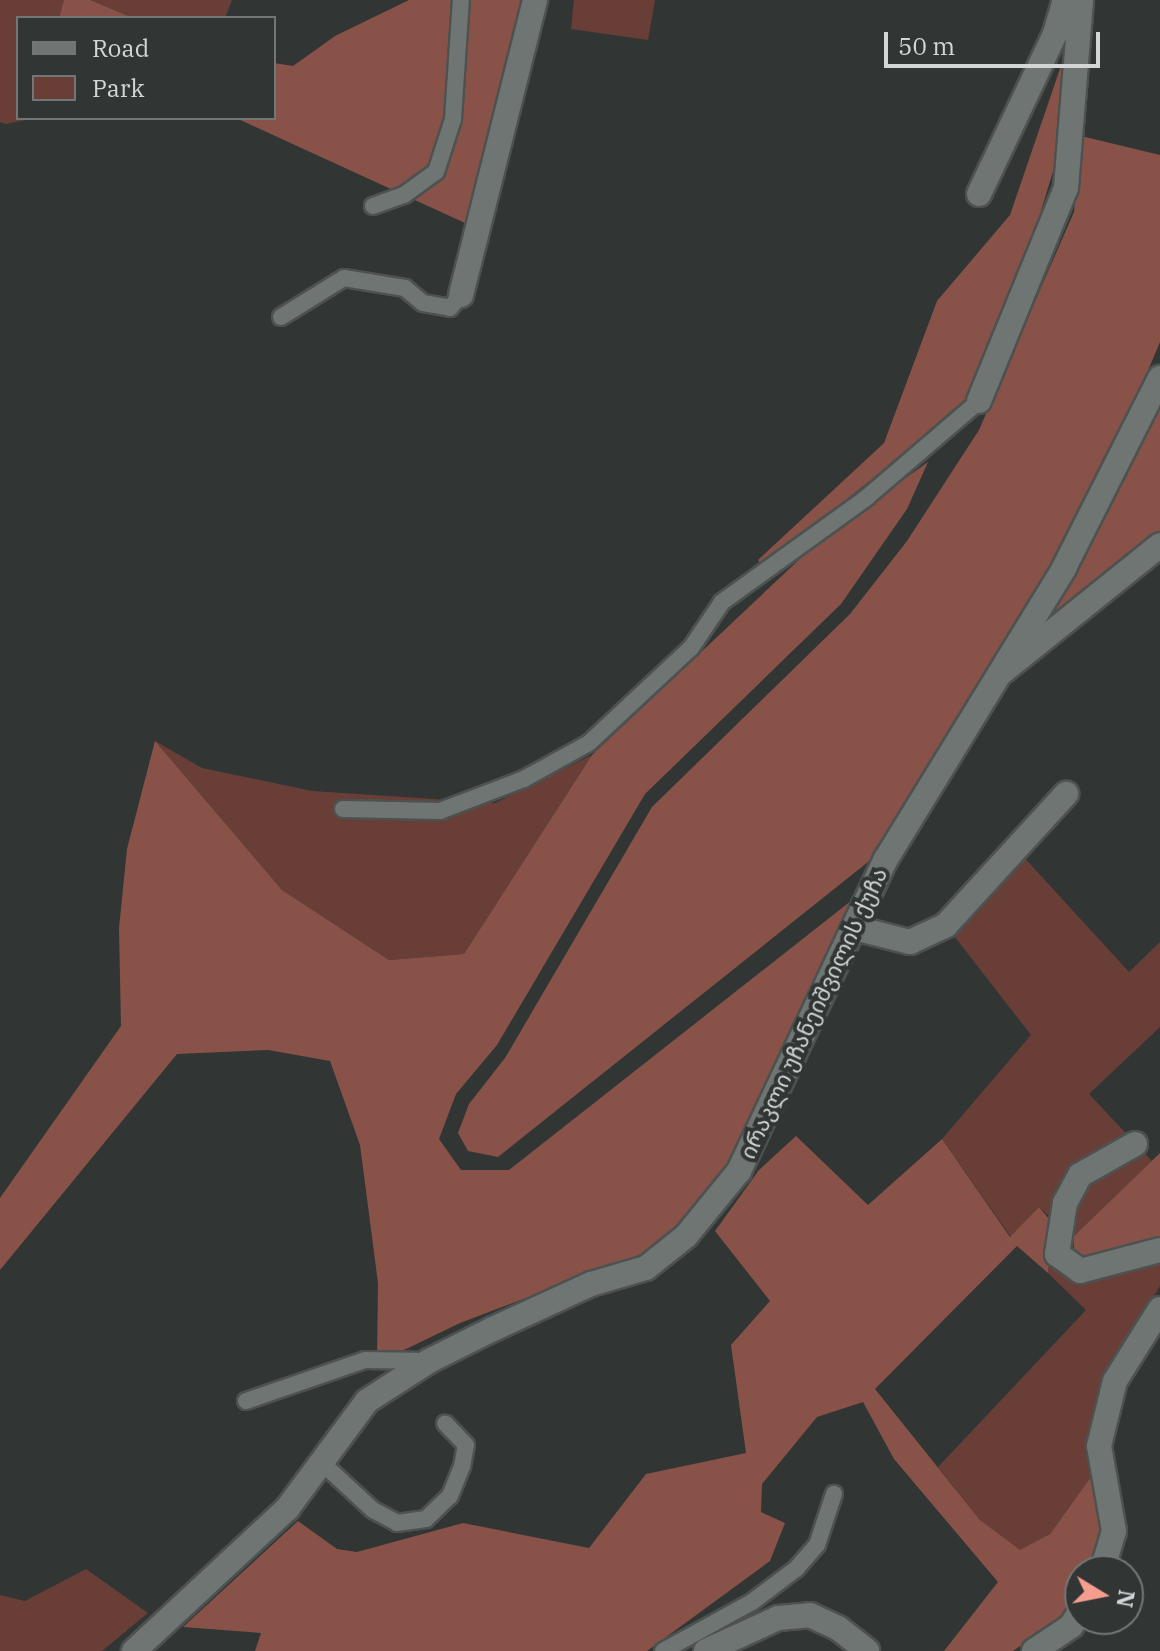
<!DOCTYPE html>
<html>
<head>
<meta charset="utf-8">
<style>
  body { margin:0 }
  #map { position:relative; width:1160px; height:1651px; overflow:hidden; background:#313635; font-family:"IBM Plex Serif","Noto Sans Georgian",serif }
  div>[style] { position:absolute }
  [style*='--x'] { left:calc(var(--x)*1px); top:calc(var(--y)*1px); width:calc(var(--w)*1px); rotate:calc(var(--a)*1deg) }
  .green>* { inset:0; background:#693e37 }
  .forest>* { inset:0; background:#885249 }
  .roads { filter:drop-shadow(2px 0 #4d5251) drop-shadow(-2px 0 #4d5251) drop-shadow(0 2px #4d5251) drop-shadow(0 -2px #4d5251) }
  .service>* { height:16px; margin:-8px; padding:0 8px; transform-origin:8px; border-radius:8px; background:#6f7573 }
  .minor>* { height:24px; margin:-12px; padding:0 12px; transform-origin:12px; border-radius:12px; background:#6f7573 }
  .tertiary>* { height:24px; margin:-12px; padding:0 12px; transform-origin:12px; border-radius:12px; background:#6f7573 }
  span { translate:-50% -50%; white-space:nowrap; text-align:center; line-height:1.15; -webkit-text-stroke:8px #313635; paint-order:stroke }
  .street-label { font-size:22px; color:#d3d6d6 }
  .legend { position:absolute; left:16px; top:16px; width:260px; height:104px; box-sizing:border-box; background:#313635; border:2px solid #727675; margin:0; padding:10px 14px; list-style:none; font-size:24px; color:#d3d6d6 }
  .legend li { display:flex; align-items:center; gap:16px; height:40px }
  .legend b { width:40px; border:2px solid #727675 }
  .north { position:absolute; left:1064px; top:1555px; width:80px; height:80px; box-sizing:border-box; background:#313635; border:2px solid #727675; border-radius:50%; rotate:100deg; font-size:22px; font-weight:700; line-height:32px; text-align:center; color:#d3d6d6 }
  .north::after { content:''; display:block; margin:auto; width:28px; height:36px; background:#f59d8e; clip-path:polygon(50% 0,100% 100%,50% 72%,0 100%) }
  .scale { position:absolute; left:884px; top:32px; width:216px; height:36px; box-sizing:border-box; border:4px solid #d3d6d6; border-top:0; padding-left:10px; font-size:24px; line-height:28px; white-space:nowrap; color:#d3d6d6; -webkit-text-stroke:6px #313635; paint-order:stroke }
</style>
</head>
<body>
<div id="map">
  <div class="green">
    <div style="clip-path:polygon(0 0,64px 0,59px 18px,18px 18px,18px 118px,35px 118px,6px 124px,0 122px)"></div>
    <div style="clip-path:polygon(90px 0,232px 0,225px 18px,133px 18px)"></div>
    <div style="clip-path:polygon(574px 0,655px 0,648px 40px,571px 29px)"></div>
    <div style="clip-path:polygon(155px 741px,202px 768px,312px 791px,495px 803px,592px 755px,464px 954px,389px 960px,282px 890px)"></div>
    <div style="clip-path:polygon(1021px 854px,1129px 972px,1160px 942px,1160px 1027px,1089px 1094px,1152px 1161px,1073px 1237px,1039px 1207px,1011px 1237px,942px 1139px,1031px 1035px,951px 932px)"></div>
    <div style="clip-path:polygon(1045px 1259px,1072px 1278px,1087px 1278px,1160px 1260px,1160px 1286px,1103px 1378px,1087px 1437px,1093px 1474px,1050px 1534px,1020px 1551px,980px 1520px,938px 1467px,1086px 1310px,1048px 1273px)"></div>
    <div style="clip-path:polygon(86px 1569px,148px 1613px,102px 1651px,0 1651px,0 1595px,25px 1601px)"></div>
  </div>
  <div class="forest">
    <div style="clip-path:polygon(64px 0,90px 0,133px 18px,59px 18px)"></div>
    <div style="clip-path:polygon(409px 0,524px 0,465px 223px,236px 118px,274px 118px,274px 63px,293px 66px,335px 36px)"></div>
    <div style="clip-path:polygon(1064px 57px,1055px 165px,1026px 260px,971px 399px,763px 567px,758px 560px,884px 443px,937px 301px,1010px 215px)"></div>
    <div style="clip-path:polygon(1081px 136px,1160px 155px,1160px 342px,1120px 437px,1051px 571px,873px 858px,498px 1157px,468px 1151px,458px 1133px,469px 1104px,505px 1058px,652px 807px,850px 614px,907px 541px,979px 430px,1074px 212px)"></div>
    <div style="clip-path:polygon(1160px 402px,1160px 536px,1034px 638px)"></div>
    <div style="clip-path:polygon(928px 462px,907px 509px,841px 604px,645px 794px,497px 1045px,456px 1094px,439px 1139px,461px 1170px,509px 1170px,861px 893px,746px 1135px,715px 1188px,663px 1246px,460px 1323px,377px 1363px,378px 1283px,360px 1145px,330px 1061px,268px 1050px,177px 1054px,0 1270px,0 1198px,121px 1026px,119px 928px,127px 849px,155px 741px,282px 890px,389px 960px,464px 954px,592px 755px,822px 538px)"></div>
    <div style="clip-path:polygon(796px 1136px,868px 1205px,942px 1139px,1010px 1237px,1039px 1207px,1050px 1220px,1048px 1273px,1017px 1246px,875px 1389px,980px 1520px,1020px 1550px,1050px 1534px,1093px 1474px,1102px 1531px,1091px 1568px,1080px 1571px,1080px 1588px,1065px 1615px,1013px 1651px,944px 1651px,998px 1582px,894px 1459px,863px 1402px,817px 1417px,762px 1484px,761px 1512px,785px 1523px,770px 1561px,647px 1651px,255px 1651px,261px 1633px,183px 1627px,298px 1521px,337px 1549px,357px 1552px,463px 1523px,589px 1548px,646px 1474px,746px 1453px,731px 1345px,770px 1301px,715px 1231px,759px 1170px)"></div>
    <div style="clip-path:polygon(1160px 1153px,1160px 1243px,1094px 1263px,1075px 1256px,1073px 1237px)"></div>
  </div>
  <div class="roads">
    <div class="service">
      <div style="--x:373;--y:206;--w:33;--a:-20"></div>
      <div style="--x:404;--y:195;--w:39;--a:-36"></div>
      <div style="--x:436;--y:172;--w:56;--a:-72.2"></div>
      <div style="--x:453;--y:119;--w:119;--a:-86.2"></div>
      <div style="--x:281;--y:317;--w:74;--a:-31.8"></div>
      <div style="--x:344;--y:278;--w:62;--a:9.3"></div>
      <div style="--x:405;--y:288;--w:23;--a:40"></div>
      <div style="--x:423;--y:303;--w:27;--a:10"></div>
      <div style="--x:450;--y:308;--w:17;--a:-50"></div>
      <div style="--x:343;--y:809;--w:97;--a:1.2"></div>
      <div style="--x:440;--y:811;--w:90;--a:-20.9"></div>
      <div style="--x:524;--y:779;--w:74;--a:-29"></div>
      <div style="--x:589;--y:743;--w:139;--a:-43"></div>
      <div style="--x:691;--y:648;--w:55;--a:-56"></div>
      <div style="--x:722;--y:602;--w:178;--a:-35.8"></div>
      <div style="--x:866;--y:498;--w:149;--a:-40.6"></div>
      <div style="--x:246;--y:1401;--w:126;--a:-19"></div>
      <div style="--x:365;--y:1360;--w:64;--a:0.9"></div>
      <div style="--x:320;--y:1461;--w:72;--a:42.8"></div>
      <div style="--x:373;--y:1510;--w:27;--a:28"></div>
      <div style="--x:397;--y:1523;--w:29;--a:-8"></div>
      <div style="--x:426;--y:1519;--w:33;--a:-44"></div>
      <div style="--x:450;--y:1496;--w:31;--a:-68"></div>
      <div style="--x:462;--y:1467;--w:22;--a:-80"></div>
      <div style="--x:466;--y:1445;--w:30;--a:-134"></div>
      <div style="--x:663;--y:1651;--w:102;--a:-28.8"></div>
      <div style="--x:752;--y:1602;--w:55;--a:-36.9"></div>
      <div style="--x:796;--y:1569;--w:32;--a:-49"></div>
      <div style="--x:817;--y:1545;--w:54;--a:-71.6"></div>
    </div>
    <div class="minor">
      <div style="--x:979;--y:194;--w:177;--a:-64.6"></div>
      <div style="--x:1055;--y:34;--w:35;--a:-74"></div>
      <div style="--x:461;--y:295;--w:304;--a:-75.9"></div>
      <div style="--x:979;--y:401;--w:230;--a:-67.8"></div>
      <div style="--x:1066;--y:188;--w:189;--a:-85.4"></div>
      <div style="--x:1001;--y:673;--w:204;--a:-38.8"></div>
      <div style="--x:855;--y:928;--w:57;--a:14.3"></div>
      <div style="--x:910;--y:942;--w:40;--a:-25"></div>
      <div style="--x:946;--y:925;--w:178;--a:-47.5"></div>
      <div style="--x:1135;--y:1144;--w:63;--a:150.6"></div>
      <div style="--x:1080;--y:1175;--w:32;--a:118"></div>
      <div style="--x:1065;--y:1203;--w:52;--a:98.9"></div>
      <div style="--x:1057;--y:1254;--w:29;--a:36"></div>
      <div style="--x:1080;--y:1271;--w:83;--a:-14.7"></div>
      <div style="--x:1102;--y:1571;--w:42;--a:-73.3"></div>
      <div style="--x:1114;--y:1531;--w:86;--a:-100"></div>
      <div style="--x:1099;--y:1446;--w:67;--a:-76.2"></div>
      <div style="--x:1115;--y:1381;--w:85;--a:-58"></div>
      <div style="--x:706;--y:1651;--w:79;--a:-24.6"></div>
      <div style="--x:778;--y:1618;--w:32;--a:-5"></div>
      <div style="--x:810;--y:1615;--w:31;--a:25"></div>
      <div style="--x:838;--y:1628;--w:37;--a:38"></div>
      <div style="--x:1034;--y:1651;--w:45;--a:-34"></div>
      <div style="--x:1071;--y:1626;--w:17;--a:-57"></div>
    </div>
    <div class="tertiary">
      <div style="--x:134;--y:1651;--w:209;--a:-42.9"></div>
      <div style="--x:287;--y:1509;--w:134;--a:-53.5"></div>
      <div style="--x:367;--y:1401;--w:74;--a:-32.8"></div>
      <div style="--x:429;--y:1361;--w:72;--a:-26.6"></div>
      <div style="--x:493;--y:1329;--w:108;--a:-24.7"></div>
      <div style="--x:591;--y:1284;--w:57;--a:-16.2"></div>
      <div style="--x:646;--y:1268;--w:51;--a:-38.7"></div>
      <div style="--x:686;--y:1236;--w:84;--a:-50.8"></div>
      <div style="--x:739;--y:1171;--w:345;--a:-64.8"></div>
      <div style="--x:886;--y:859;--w:341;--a:-58.5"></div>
      <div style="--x:1064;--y:568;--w:213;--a:-63.2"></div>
    </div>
  </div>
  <div class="street-label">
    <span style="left:813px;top:1013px;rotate:-65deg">ირაკლი უჩანეიშვილის ქუჩა</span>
  </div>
  <ul class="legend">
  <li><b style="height:10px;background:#6f7573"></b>Road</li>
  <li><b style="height:22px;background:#693e37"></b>Park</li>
  </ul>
  <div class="north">N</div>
  <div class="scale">50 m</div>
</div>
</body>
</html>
